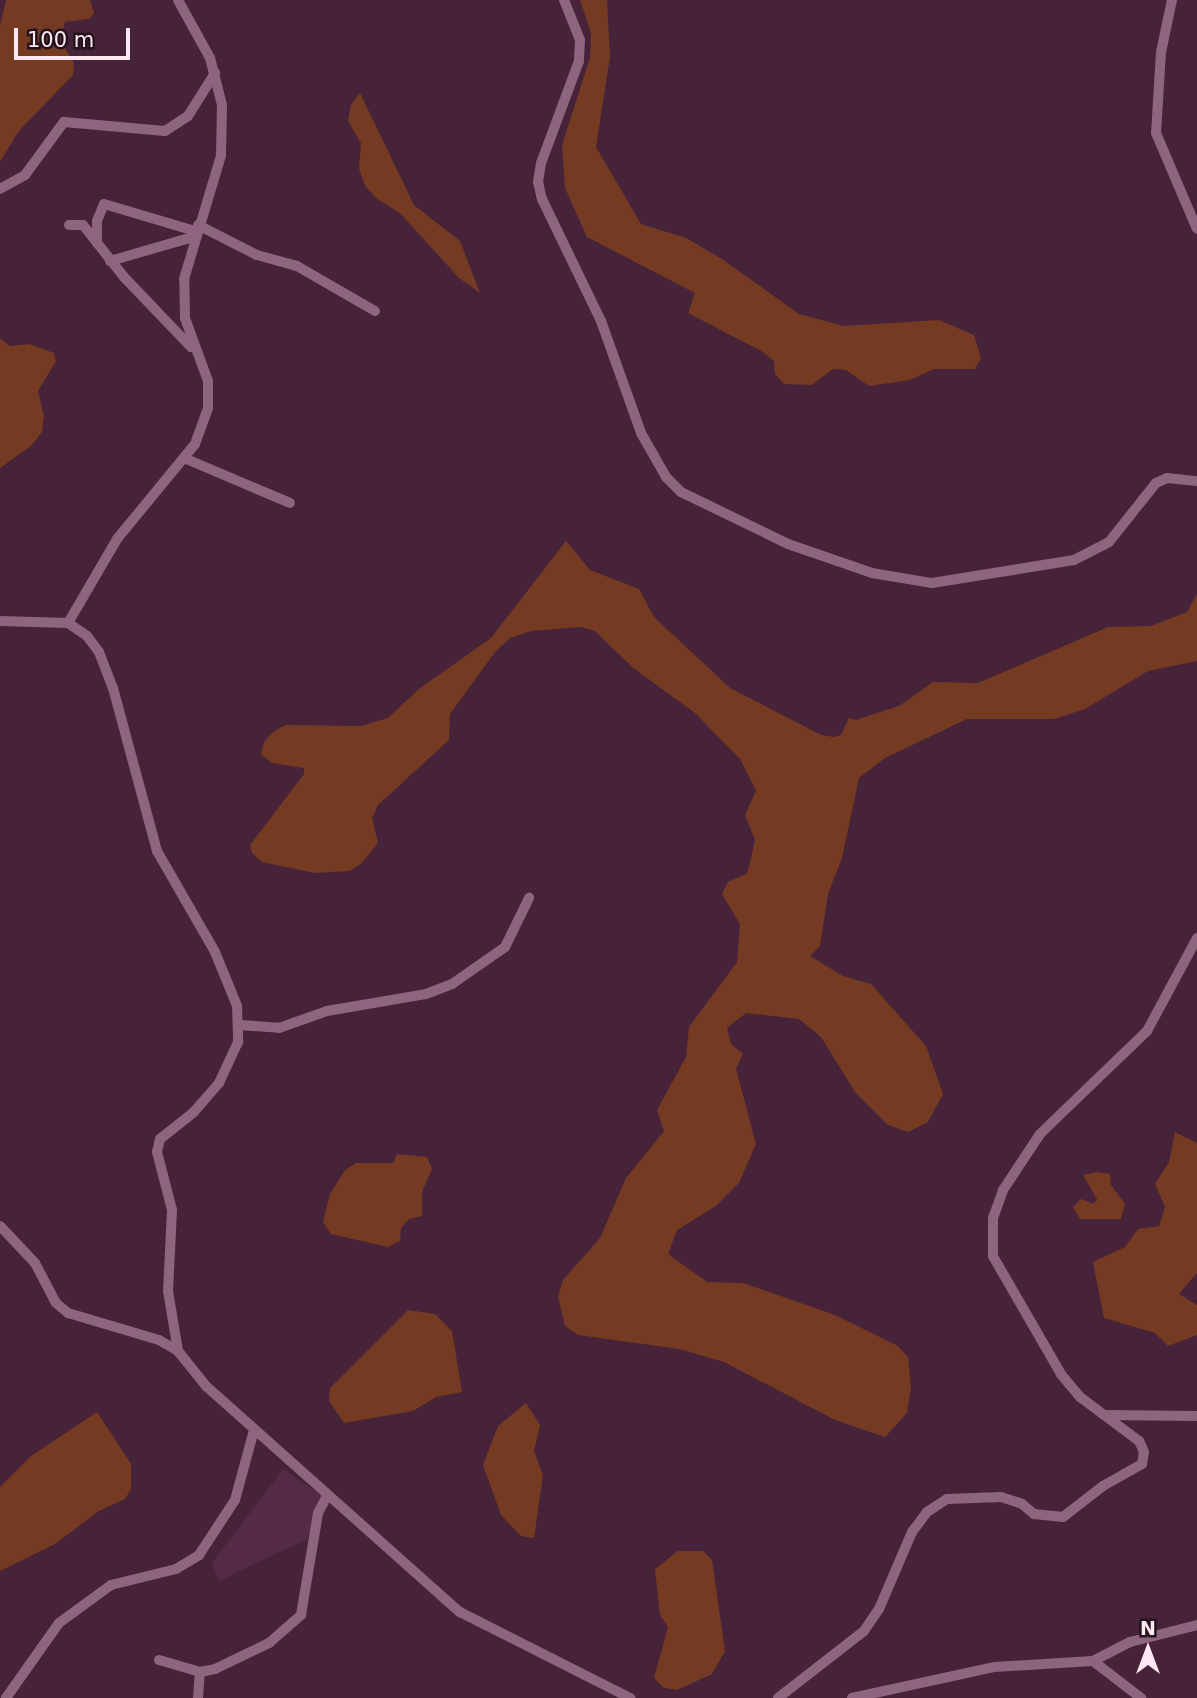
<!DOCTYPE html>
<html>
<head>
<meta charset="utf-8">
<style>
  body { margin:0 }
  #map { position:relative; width:1197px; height:1698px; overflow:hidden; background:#462339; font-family:"DejaVu Sans",sans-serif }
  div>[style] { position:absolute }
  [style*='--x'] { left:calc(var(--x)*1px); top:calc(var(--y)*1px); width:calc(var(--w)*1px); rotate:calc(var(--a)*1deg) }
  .built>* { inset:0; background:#542b46 }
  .green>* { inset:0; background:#743a22 }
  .minor>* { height:10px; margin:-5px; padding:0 5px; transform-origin:5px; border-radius:5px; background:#8e657e }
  span { translate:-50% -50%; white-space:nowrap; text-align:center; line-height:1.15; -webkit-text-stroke:7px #23131d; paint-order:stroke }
  .north { position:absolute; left:1113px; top:1614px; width:70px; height:70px; -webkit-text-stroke:5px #23131d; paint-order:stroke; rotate:0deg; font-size:19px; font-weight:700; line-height:28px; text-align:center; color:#ffe7f4 }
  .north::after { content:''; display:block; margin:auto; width:24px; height:32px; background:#ffe7f4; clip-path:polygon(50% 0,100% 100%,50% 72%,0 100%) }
  .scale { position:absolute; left:14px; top:28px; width:116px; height:32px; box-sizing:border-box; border:4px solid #ffe7f4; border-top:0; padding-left:9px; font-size:21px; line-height:24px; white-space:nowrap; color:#ffe7f4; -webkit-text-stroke:5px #23131d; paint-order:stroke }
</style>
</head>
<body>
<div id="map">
  <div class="built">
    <div style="clip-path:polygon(283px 1469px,324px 1497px,307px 1539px,219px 1581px,212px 1563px)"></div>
  </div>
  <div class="green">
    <div style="clip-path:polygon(6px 0,90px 0,94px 13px,89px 19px,65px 22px,60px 40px,74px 63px,73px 75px,18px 132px,0 162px,0 26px)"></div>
    <div style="clip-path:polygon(580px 0,607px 0,610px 57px,596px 147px,641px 224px,686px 238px,722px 259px,799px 314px,844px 326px,939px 320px,974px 335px,981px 358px,975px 369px,934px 369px,910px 380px,869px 386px,846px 370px,833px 369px,812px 385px,784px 384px,775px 374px,774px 361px,763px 352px,688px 313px,695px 293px,587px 237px,565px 188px,562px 145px,590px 58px,591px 33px)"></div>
    <div style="clip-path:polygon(360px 93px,414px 205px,460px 241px,480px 293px,459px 278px,400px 213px,377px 199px,365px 186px,359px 168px,361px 143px,348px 121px,351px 104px)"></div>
    <div style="clip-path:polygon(0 338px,10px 346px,29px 344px,54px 353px,56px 361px,38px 391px,44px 416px,42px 432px,31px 446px,0 468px)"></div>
    <div style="clip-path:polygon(566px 541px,590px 570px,639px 589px,654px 617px,730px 688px,821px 735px,834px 737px,841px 735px,849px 718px,856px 720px,899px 706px,933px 682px,978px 683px,1108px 627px,1151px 626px,1187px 612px,1197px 594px,1197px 661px,1148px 671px,1085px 709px,1054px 719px,967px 719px,885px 758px,859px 778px,842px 858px,828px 894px,820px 946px,810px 956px,843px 976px,871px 984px,926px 1046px,943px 1094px,928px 1122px,908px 1132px,888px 1125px,855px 1092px,821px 1037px,799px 1019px,746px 1013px,727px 1028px,731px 1044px,743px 1054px,736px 1069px,756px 1144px,739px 1183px,716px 1206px,677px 1230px,668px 1254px,707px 1282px,743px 1283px,835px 1315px,898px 1346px,908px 1357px,911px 1387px,907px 1413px,885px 1437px,835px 1420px,724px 1362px,679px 1349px,578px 1335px,565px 1326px,558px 1296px,563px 1280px,600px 1238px,626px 1178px,664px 1131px,657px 1110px,686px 1057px,689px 1027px,737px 962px,740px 924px,722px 894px,728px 882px,746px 874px,749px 867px,755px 840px,745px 815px,756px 791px,740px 759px,695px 713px,632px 667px,595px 631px,581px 627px,531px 631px,510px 638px,495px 652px,450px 714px,449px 740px,378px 805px,372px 818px,378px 843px,362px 863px,350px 871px,315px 873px,262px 862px,252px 853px,250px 845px,304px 774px,304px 768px,272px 763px,261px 754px,264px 742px,274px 731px,286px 725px,361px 726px,388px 718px,419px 689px,491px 638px)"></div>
    <div style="clip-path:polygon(1175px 1132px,1197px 1143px,1197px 1273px,1179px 1294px,1197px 1305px,1197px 1335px,1168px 1346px,1155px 1333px,1104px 1318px,1093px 1262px,1125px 1247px,1138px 1229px,1159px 1226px,1165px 1207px,1155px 1184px,1169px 1162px)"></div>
    <div style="clip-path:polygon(397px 1154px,427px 1157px,432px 1169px,422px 1192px,422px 1216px,409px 1219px,401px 1228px,400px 1241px,388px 1247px,331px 1234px,323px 1222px,330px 1194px,345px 1170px,356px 1163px,393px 1163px)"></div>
    <div style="clip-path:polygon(1098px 1172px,1110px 1174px,1111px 1185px,1125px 1204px,1121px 1219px,1080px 1219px,1073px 1207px,1081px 1199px,1094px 1204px,1097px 1199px,1083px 1175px)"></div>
    <div style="clip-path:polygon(408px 1310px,435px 1314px,452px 1331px,462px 1392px,436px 1397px,413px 1411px,344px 1423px,329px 1401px,330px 1388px)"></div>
    <div style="clip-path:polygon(526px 1403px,540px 1425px,534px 1451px,543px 1475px,534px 1538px,521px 1536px,501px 1515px,483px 1465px,498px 1426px)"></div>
    <div style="clip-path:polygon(97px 1412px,131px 1464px,131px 1489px,125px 1499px,99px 1511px,55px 1544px,0 1571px,0 1487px,31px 1456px)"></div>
    <div style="clip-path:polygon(678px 1551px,703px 1551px,712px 1560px,725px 1651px,712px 1674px,677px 1690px,664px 1688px,654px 1678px,668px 1627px,660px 1615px,655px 1569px)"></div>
  </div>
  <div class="minor">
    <div style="--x:564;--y:0;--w:43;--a:68.2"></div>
    <div style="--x:580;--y:40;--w:21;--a:93"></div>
    <div style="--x:579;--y:61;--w:109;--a:110.4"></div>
    <div style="--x:541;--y:163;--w:19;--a:99"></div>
    <div style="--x:538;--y:182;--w:17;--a:77"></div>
    <div style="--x:542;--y:199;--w:136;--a:64.2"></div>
    <div style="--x:601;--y:321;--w:119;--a:70.3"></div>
    <div style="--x:641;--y:433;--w:51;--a:60.4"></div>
    <div style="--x:666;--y:477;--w:21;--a:45"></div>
    <div style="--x:681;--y:492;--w:119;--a:25.9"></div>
    <div style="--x:788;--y:544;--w:89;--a:19"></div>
    <div style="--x:872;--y:573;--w:61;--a:9.5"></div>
    <div style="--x:932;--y:583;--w:144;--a:-9.2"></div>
    <div style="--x:1074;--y:560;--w:39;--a:-27"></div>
    <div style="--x:1109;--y:542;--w:75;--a:-51.5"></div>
    <div style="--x:1156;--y:483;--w:12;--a:-24"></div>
    <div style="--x:1167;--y:478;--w:30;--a:6"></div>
    <div style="--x:1172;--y:0;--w:53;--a:101.9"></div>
    <div style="--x:1161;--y:52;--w:81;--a:93.5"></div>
    <div style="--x:1156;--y:133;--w:104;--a:66.9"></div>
    <div style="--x:0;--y:189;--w:29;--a:-29"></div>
    <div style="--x:25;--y:175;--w:66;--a:-53.7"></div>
    <div style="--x:64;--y:122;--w:101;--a:5.1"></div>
    <div style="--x:165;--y:131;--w:27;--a:-33"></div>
    <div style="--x:188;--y:116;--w:51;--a:-57.9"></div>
    <div style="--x:69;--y:225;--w:14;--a:0"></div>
    <div style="--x:83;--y:225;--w:66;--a:51.7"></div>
    <div style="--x:124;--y:277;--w:97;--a:46.3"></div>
    <div style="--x:198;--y:225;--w:66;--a:27"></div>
    <div style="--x:257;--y:255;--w:41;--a:15.4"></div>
    <div style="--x:297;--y:266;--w:90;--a:30"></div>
    <div style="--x:97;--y:243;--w:22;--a:-90"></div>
    <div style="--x:97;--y:221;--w:18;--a:-68"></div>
    <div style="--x:104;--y:204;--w:95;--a:16.5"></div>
    <div style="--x:110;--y:261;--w:86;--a:-16.1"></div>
    <div style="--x:184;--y:458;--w:115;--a:23"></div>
    <div style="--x:0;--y:621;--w:68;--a:1.7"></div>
    <div style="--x:68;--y:623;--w:23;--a:34"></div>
    <div style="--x:87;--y:636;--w:20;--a:53"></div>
    <div style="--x:99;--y:652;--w:39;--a:69"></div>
    <div style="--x:113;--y:688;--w:169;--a:74.9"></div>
    <div style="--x:157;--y:851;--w:116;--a:60.1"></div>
    <div style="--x:215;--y:952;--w:58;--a:67.8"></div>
    <div style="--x:237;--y:1006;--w:36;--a:88"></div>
    <div style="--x:238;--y:1042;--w:45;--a:114.9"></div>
    <div style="--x:219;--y:1083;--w:38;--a:131"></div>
    <div style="--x:194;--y:1112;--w:43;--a:141.5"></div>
    <div style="--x:160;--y:1139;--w:13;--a:103"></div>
    <div style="--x:157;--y:1152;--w:60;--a:75.5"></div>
    <div style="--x:172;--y:1210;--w:81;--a:92.8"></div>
    <div style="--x:168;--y:1291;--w:61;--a:80.5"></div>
    <div style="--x:178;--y:1351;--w:45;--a:51.3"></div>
    <div style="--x:206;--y:1386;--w:340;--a:41.7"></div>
    <div style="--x:460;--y:1612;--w:191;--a:26.8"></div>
    <div style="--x:68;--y:623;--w:97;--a:-59.7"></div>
    <div style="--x:117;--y:539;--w:123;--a:-50.6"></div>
    <div style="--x:195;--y:444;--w:38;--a:-70"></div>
    <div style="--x:208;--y:408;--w:27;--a:-90"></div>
    <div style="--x:208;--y:381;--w:67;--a:-110.1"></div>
    <div style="--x:185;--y:318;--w:39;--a:-91"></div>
    <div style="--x:184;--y:279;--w:128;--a:-73.3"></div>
    <div style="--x:221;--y:156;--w:51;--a:-88.9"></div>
    <div style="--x:222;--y:105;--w:49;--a:-104.3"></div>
    <div style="--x:210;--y:58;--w:66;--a:-118.9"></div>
    <div style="--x:240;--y:1025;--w:39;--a:4"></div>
    <div style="--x:279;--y:1028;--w:51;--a:-19.5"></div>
    <div style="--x:327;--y:1011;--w:100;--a:-9.7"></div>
    <div style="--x:426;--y:994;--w:28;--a:-21"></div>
    <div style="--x:452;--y:984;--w:65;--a:-34.9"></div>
    <div style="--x:505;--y:947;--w:55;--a:-63.9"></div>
    <div style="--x:0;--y:1226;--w:51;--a:46.6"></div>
    <div style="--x:35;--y:1263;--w:45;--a:62.3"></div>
    <div style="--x:56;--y:1303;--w:16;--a:40"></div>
    <div style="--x:68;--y:1313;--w:95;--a:16.5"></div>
    <div style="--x:159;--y:1340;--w:22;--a:30"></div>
    <div style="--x:1105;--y:1415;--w:92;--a:0.6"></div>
    <div style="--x:159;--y:1660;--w:43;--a:16.3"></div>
    <div style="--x:200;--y:1672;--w:15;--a:-11"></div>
    <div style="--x:215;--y:1669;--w:60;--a:-25.7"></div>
    <div style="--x:269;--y:1643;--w:43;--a:-41.2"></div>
    <div style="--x:301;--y:1615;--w:103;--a:-80.5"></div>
    <div style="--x:318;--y:1513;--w:21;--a:-62"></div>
    <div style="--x:1093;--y:1661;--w:61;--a:37.6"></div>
    <div style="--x:6;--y:1698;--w:92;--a:-54.8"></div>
    <div style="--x:59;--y:1623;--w:64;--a:-36.2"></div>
    <div style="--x:111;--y:1585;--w:67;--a:-13.8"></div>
    <div style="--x:176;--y:1569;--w:27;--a:-31"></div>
    <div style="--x:199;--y:1555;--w:66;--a:-56.8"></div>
    <div style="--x:235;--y:1500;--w:73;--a:-74.8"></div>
    <div style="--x:198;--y:1698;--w:26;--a:-86"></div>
    <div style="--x:778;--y:1698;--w:109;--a:-37.9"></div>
    <div style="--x:864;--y:1631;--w:27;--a:-56"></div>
    <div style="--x:879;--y:1609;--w:84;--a:-66.8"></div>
    <div style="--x:912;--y:1532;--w:25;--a:-53"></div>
    <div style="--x:927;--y:1512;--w:24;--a:-33"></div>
    <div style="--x:947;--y:1499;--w:54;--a:-2.1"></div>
    <div style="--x:1001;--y:1497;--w:22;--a:18"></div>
    <div style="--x:1022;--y:1504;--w:16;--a:40"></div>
    <div style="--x:1034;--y:1514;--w:29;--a:6"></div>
    <div style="--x:1063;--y:1517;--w:51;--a:-37.8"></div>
    <div style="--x:1103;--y:1486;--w:45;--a:-29.4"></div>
    <div style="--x:1142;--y:1464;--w:12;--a:-81"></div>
    <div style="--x:1144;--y:1452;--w:12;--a:-114"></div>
    <div style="--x:1139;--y:1441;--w:74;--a:-143.3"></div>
    <div style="--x:1080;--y:1397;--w:30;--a:-130"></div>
    <div style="--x:1061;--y:1374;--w:136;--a:-120"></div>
    <div style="--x:993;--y:1256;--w:38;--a:-90"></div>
    <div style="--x:993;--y:1218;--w:30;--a:-70"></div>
    <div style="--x:1003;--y:1190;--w:67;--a:-56.5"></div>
    <div style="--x:1040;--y:1134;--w:149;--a:-43.9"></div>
    <div style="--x:1147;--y:1031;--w:106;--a:-61.7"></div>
    <div style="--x:852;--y:1698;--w:145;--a:-12.3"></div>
    <div style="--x:994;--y:1667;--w:99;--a:-3.5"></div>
    <div style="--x:1093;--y:1661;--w:42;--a:-27.2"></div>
    <div style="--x:1130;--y:1642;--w:69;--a:-14.2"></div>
  </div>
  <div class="north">N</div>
  <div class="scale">100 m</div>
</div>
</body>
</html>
